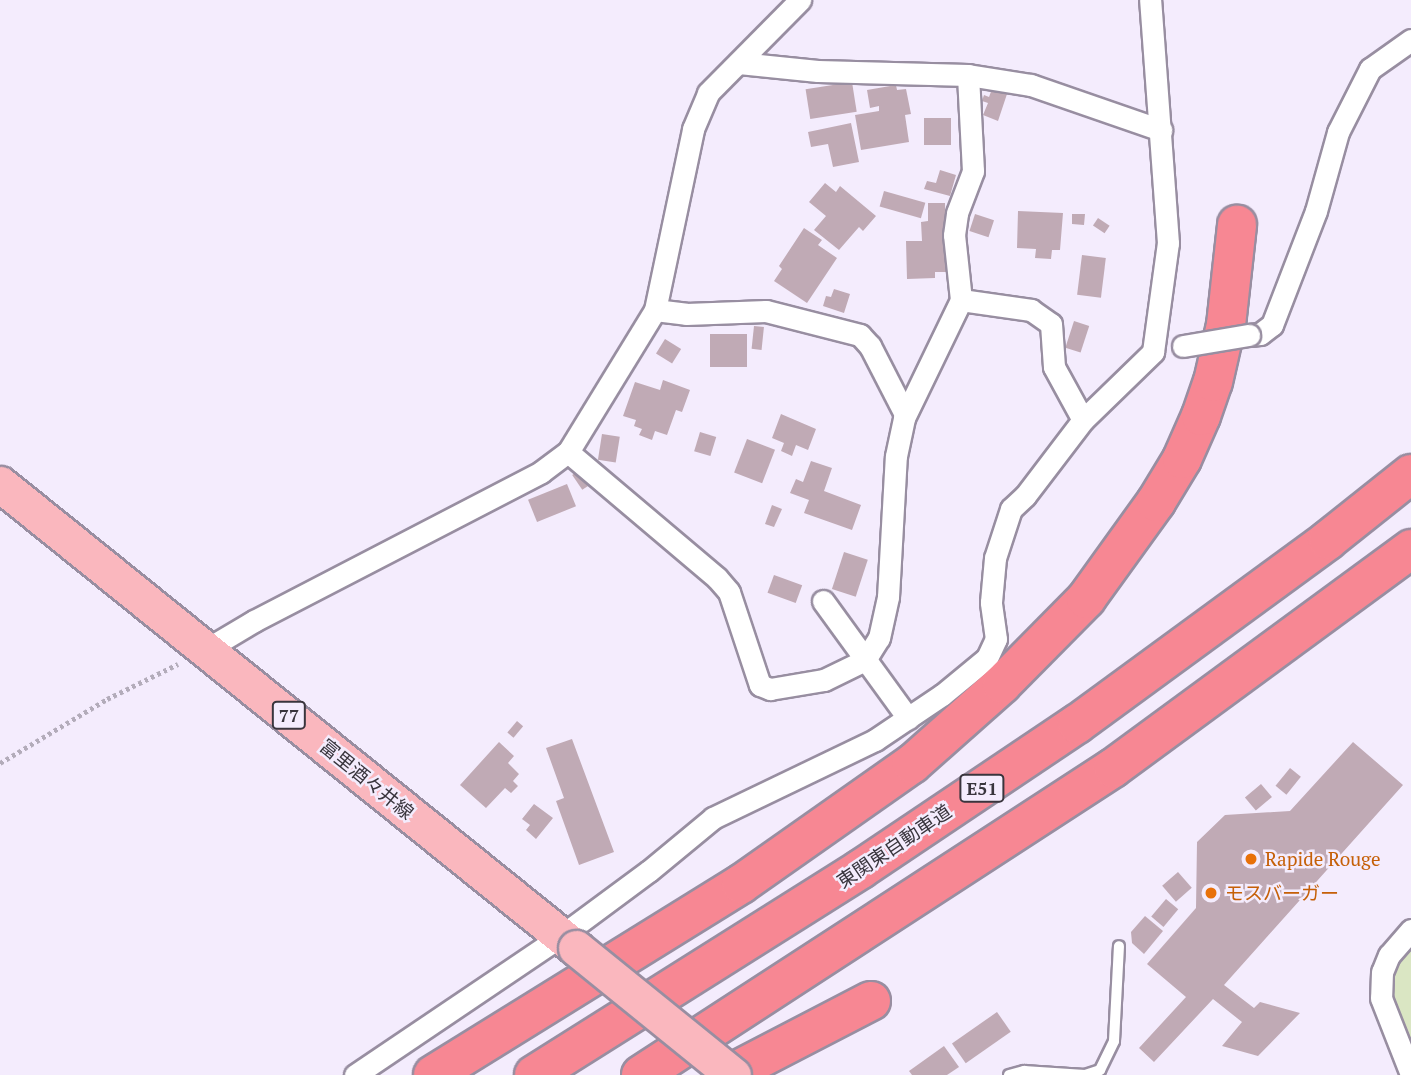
<!DOCTYPE html>
<html>
<head>
<meta charset="utf-8">
<style>
  body { margin:0 }
  #map { position:relative; width:1411px; height:1075px; overflow:hidden; background:#f4ecfd; font-family:"PT Serif","Noto Sans JP",serif }
  div>[style] { position:absolute }
  [style*='--x'] { left:calc(var(--x)*1px); top:calc(var(--y)*1px); width:calc(var(--w)*1px); rotate:calc(var(--a)*1deg) }
  .green>* { inset:0; background:#dae6c3 }
  .building>* { inset:0; background:#c0aab5; transform-origin:0 0 }
  .path>* { height:4.5px; margin-top:-2.25px; transform-origin:0; background:repeating-linear-gradient(90deg,#b3acba 0 3.5px,transparent 0 7px) }
  .roads { filter:drop-shadow(2px 0 #988ea1) drop-shadow(-2px 0 #988ea1) drop-shadow(0 2px #988ea1) drop-shadow(0 -2px #988ea1) }
  .service>* { height:10px; margin:-5px; padding:0 5px; transform-origin:5px; border-radius:5px; background:#fff }
  .minor>* { height:21px; margin:-10.5px; padding:0 10.5px; transform-origin:10.5px; border-radius:10.5px; background:#fff }
  .primary>* { height:35px; margin:-17.5px; padding:0 17.5px; transform-origin:17.5px; border-radius:17.5px; background:#fab7be }
  .motorway>* { height:38px; margin:-19px; padding:0 19px; transform-origin:19px; border-radius:19px; background:#f78793 }
  .bridges { filter:drop-shadow(2px 0 #988ea1) drop-shadow(-2px 0 #988ea1) drop-shadow(0 2px #988ea1) drop-shadow(0 -2px #988ea1) }
  .minor-bridge>* { height:21px; margin:-10.5px; padding:0 10.5px; transform-origin:10.5px; border-radius:10.5px; background:#fff }
  .primary-bridge>* { height:35px; margin:-17.5px; padding:0 17.5px; transform-origin:17.5px; border-radius:17.5px; background:#fab7be }
  .dots>* { width:19px; height:19px; translate:-50% -50%; box-sizing:border-box; border:4px solid #f4ecfd; border-radius:50% }
  span { translate:-50% -50%; white-space:nowrap; text-align:center; line-height:1.15; -webkit-text-stroke:5px #f4ecfd; paint-order:stroke }
  .shield-label span { padding:2px 5px; background:#f4ecfd; border:2px solid; border-radius:5px; -webkit-text-stroke-width:0 }
  .shield-label { font-size:18px; color:#39353d; font-weight:700 }
  .street-label { font-size:19px; color:#39353d }
  .food-label { font-size:19px; color:#c56008 }
  .left { translate:0 -50%; text-align:left }
</style>
</head>
<body>
<div id="map">
  <div class="green">
    <div style="clip-path:polygon(1411px 943px,1411px 1048px,1392px 999px,1389px 975px,1394px 959px)"></div>
  </div>
  <div class="building">
    <div style="left:852px;top:82px;width:30px;height:47px;rotate:81deg"></div>
    <div style="clip-path:polygon(896px 85px,897px 90px,906px 89px,911px 114px,905px 115px,909px 142px,861px 150px,855px 115px,879px 111px,879px 106px,870px 108px,867px 90px)"></div>
    <div style="clip-path:polygon(992px 89px,1007px 94px,998px 121px,983px 115px,988px 103px,982px 101px,984px 95px,989px 97px)"></div>
    <div style="left:924px;top:118px;width:27px;height:27px"></div>
    <div style="clip-path:polygon(851px 123px,859px 162px,833px 167px,828px 144px,811px 147px,808px 132px)"></div>
    <div style="clip-path:polygon(940px 170px,956px 175px,950px 196px,924px 189px,927px 181px,936px 183px)"></div>
    <div style="clip-path:polygon(825px 183px,836px 192px,840px 186px,876px 216px,863px 231px,859px 227px,839px 250px,814px 230px,826px 216px,809px 202px)"></div>
    <div style="left:884px;top:191px;width:43px;height:16px;rotate:16deg"></div>
    <div style="clip-path:polygon(928px 203px,945px 203px,946px 272px,935px 272px,935px 278px,907px 279px,906px 241px,922px 241px,921px 222px,928px 221px)"></div>
    <div style="clip-path:polygon(1018px 211px,1063px 213px,1060px 250px,1052px 250px,1051px 259px,1035px 258px,1036px 249px,1017px 248px)"></div>
    <div style="left:975px;top:214px;width:20px;height:18px;rotate:18deg"></div>
    <div style="clip-path:polygon(1072px 214px,1085px 214px,1084px 225px,1072px 224px)"></div>
    <div style="left:1098px;top:218px;width:14px;height:9px;rotate:34deg"></div>
    <div style="clip-path:polygon(804px 228px,822px 240px,818px 245px,837px 258px,807px 303px,774px 281px,782px 269px,779px 266px)"></div>
    <div style="left:1082px;top:255px;width:24px;height:40px;rotate:7deg"></div>
    <div style="clip-path:polygon(834px 289px,850px 294px,844px 313px,823px 306px,826px 296px,831px 297px)"></div>
    <div style="left:1074px;top:321px;width:16px;height:28px;rotate:18deg"></div>
    <div style="left:754px;top:326px;width:10px;height:23px;rotate:6deg"></div>
    <div style="left:710px;top:334px;width:37px;height:33px"></div>
    <div style="left:665px;top:339px;width:19px;height:17px;rotate:32deg"></div>
    <div style="clip-path:polygon(663px 380px,690px 390px,682px 412px,676px 410px,667px 435px,655px 431px,652px 440px,639px 435px,642px 429px,634px 426px,636px 420px,623px 416px,635px 382px,660px 390px)"></div>
    <div style="clip-path:polygon(781px 414px,816px 429px,808px 450px,796px 445px,792px 456px,781px 451px,784px 443px,772px 438px)"></div>
    <div style="left:700px;top:432px;width:17px;height:20px;rotate:17deg"></div>
    <div style="left:602px;top:434px;width:18px;height:26px;rotate:9deg"></div>
    <div style="left:747px;top:439px;width:30px;height:36px;rotate:21deg"></div>
    <div style="clip-path:polygon(811px 461px,832px 468px,824px 491px,861px 505px,852px 530px,804px 513px,809px 500px,790px 493px,796px 479px,803px 482px)"></div>
    <div style="left:578px;top:471px;width:18px;height:7px;rotate:56deg"></div>
    <div style="left:567px;top:484px;width:24px;height:42px;rotate:68deg"></div>
    <div style="clip-path:polygon(772px 505px,782px 509px,774px 527px,765px 524px)"></div>
    <div style="left:844px;top:552px;width:25px;height:39px;rotate:18deg"></div>
    <div style="left:774px;top:575px;width:30px;height:19px;rotate:20deg"></div>
    <div style="left:517px;top:721px;width:8px;height:15px;rotate:40deg"></div>
    <div style="clip-path:polygon(572px 739px,614px 852px,579px 865px,556px 801px,564px 798px,546px 748px)"></div>
    <div style="clip-path:polygon(499px 742px,514px 756px,508px 763px,519px 774px,513px 781px,518px 786px,511px 793px,505px 788px,486px 808px,460px 785px)"></div>
    <div style="clip-path:polygon(1353px 742px,1403px 785px,1224px 985px,1254px 1008px,1260px 1002px,1300px 1013px,1258px 1056px,1222px 1046px,1242px 1022px,1213px 999px,1154px 1062px,1139px 1048px,1186px 997px,1147px 964px,1196px 908px,1197px 842px,1225px 815px,1290px 811px)"></div>
    <div style="left:1290px;top:768px;width:14px;height:23px;rotate:39deg"></div>
    <div style="left:1261px;top:784px;width:17px;height:21px;rotate:50deg"></div>
    <div style="clip-path:polygon(534px 804px,553px 818px,536px 839px,526px 830px,530px 825px,522px 819px)"></div>
    <div style="left:1178px;top:872px;width:21px;height:21px;rotate:49deg"></div>
    <div style="left:1166px;top:899px;width:16px;height:23px;rotate:40deg"></div>
    <div style="clip-path:polygon(1145px 916px,1163px 931px,1144px 954px,1132px 943px,1131px 932px)"></div>
    <div style="left:997px;top:1012px;width:24px;height:55px;rotate:55deg"></div>
    <div style="clip-path:polygon(944px 1046px,959px 1067px,947px 1075px,912px 1075px,909px 1071px)"></div>
  </div>
  <div class="path">
    <div style="--x:0;--y:763;--w:125;--a:-30.9"></div>
    <div style="--x:107;--y:699;--w:79;--a:-26.2"></div>
  </div>
  <div class="roads">
    <div class="service">
      <div style="--x:1009;--y:1075;--w:16;--a:-15"></div>
      <div style="--x:1024;--y:1071;--w:61;--a:3.8"></div>
      <div style="--x:1085;--y:1075;--w:16;--a:-18"></div>
      <div style="--x:1100;--y:1070;--w:32;--a:-64"></div>
      <div style="--x:1114;--y:1041;--w:95;--a:-87"></div>
    </div>
    <div class="minor">
      <div style="--x:739;--y:63;--w:79;--a:5.8"></div>
      <div style="--x:818;--y:71;--w:150;--a:1.5"></div>
      <div style="--x:968;--y:75;--w:64;--a:9"></div>
      <div style="--x:1031;--y:85;--w:138;--a:19.1"></div>
      <div style="--x:961;--y:300;--w:71;--a:8.1"></div>
      <div style="--x:1031;--y:310;--w:24;--a:35"></div>
      <div style="--x:1051;--y:324;--w:43;--a:86"></div>
      <div style="--x:1054;--y:367;--w:60;--a:61.3"></div>
      <div style="--x:655;--y:310;--w:31;--a:7"></div>
      <div style="--x:686;--y:314;--w:80;--a:-2.1"></div>
      <div style="--x:766;--y:311;--w:97;--a:14.3"></div>
      <div style="--x:860;--y:335;--w:15;--a:48"></div>
      <div style="--x:870;--y:346;--w:76;--a:62.8"></div>
      <div style="--x:1249;--y:335;--w:11;--a:-5"></div>
      <div style="--x:1260;--y:334;--w:15;--a:-37"></div>
      <div style="--x:1272;--y:325;--w:122;--a:-68.9"></div>
      <div style="--x:1316;--y:211;--w:82;--a:-74.4"></div>
      <div style="--x:1338;--y:132;--w:71;--a:-63.1"></div>
      <div style="--x:1370;--y:69;--w:50;--a:-35.3"></div>
      <div style="--x:568;--y:452;--w:195;--a:40.2"></div>
      <div style="--x:717;--y:578;--w:18;--a:49"></div>
      <div style="--x:729;--y:592;--w:98;--a:71.6"></div>
      <div style="--x:760;--y:685;--w:11;--a:22"></div>
      <div style="--x:770;--y:689;--w:55;--a:-9.5"></div>
      <div style="--x:824;--y:680;--w:46;--a:-26"></div>
      <div style="--x:865;--y:660;--w:26;--a:-58"></div>
      <div style="--x:879;--y:638;--w:42;--a:-77.6"></div>
      <div style="--x:888;--y:597;--w:141;--a:-86.8"></div>
      <div style="--x:896;--y:456;--w:39;--a:-78"></div>
      <div style="--x:904;--y:418;--w:131;--a:-64.2"></div>
      <div style="--x:961;--y:300;--w:65;--a:-96.1"></div>
      <div style="--x:954;--y:235;--w:22;--a:-82"></div>
      <div style="--x:957;--y:213;--w:45;--a:-69.1"></div>
      <div style="--x:973;--y:171;--w:96;--a:-93"></div>
      <div style="--x:823;--y:601;--w:145;--a:54"></div>
      <div style="--x:207;--y:649;--w:55;--a:-30.8"></div>
      <div style="--x:254;--y:621;--w:323;--a:-27.4"></div>
      <div style="--x:541;--y:472;--w:34;--a:-37"></div>
      <div style="--x:568;--y:452;--w:167;--a:-58.5"></div>
      <div style="--x:655;--y:310;--w:185;--a:-78.1"></div>
      <div style="--x:693;--y:129;--w:39;--a:-67"></div>
      <div style="--x:708;--y:93;--w:131;--a:-45.3"></div>
      <div style="--x:1411;--y:930;--w:33;--a:131"></div>
      <div style="--x:1389;--y:955;--w:18;--a:112"></div>
      <div style="--x:1382;--y:972;--w:26;--a:92"></div>
      <div style="--x:1381;--y:998;--w:82;--a:68.5"></div>
      <div style="--x:355;--y:1075;--w:249;--a:-34"></div>
      <div style="--x:561;--y:936;--w:109;--a:-36.5"></div>
      <div style="--x:649;--y:871;--w:83;--a:-39.6"></div>
      <div style="--x:713;--y:818;--w:180;--a:-25.7"></div>
      <div style="--x:875;--y:740;--w:81;--a:-33.9"></div>
      <div style="--x:942;--y:695;--w:58;--a:-39.4"></div>
      <div style="--x:987;--y:658;--w:21;--a:-65"></div>
      <div style="--x:996;--y:639;--w:37;--a:-98"></div>
      <div style="--x:991;--y:602;--w:44;--a:-84.8"></div>
      <div style="--x:995;--y:558;--w:52;--a:-71.9"></div>
      <div style="--x:1011;--y:509;--w:19;--a:-43"></div>
      <div style="--x:1025;--y:496;--w:96;--a:-52.7"></div>
      <div style="--x:1083;--y:420;--w:98;--a:-44.2"></div>
      <div style="--x:1153;--y:352;--w:110;--a:-82.2"></div>
      <div style="--x:1168;--y:243;--w:244;--a:-94.2"></div>
    </div>
    <div class="primary">
      <div style="--x:0;--y:484;--w:740;--a:38.85"></div>
    </div>
    <div class="motorway">
      <div style="--x:433;--y:1075;--w:362;--a:-31.8"></div>
      <div style="--x:741;--y:884;--w:209;--a:-35.1"></div>
      <div style="--x:912;--y:764;--w:120;--a:-41.6"></div>
      <div style="--x:1002;--y:684;--w:120;--a:-45.3"></div>
      <div style="--x:1086;--y:599;--w:120;--a:-54.2"></div>
      <div style="--x:1156;--y:502;--w:50;--a:-58.8"></div>
      <div style="--x:1182;--y:459;--w:47;--a:-66.2"></div>
      <div style="--x:1201;--y:416;--w:36;--a:-71"></div>
      <div style="--x:1213;--y:382;--w:58;--a:-77.2"></div>
      <div style="--x:1226;--y:325;--w:101;--a:-83.7"></div>
      <div style="--x:534;--y:1075;--w:386;--a:-32.2"></div>
      <div style="--x:861;--y:869;--w:260;--a:-33.9"></div>
      <div style="--x:1077;--y:724;--w:311;--a:-36.2"></div>
      <div style="--x:1328;--y:540;--w:106;--a:-38.5"></div>
      <div style="--x:641;--y:1075;--w:563;--a:-33.04"></div>
      <div style="--x:1113;--y:768;--w:370;--a:-36.3"></div>
      <div style="--x:728;--y:1075;--w:161;--a:-27.4"></div>
    </div>
  </div>
  <div class="bridges">
    <div class="minor-bridge">
      <div style="--x:1183;--y:346;--w:67;--a:-9.5"></div>
    </div>
    <div class="primary-bridge">
      <div style="--x:576;--y:948;--w:202;--a:39"></div>
    </div>
  </div>
  <div class="dots">
    <div style="left:1251px;top:859px;background:#e8710a"></div>
    <div style="left:1211px;top:893px;background:#e8710a"></div>
  </div>
  <div class="shield-label">
    <span style="left:289px;top:715px">77</span>
    <span style="left:982px;top:788px">E51</span>
  </div>
  <div class="street-label">
    <span style="left:367px;top:779px;rotate:39deg">富里酒々井線</span>
    <span style="left:894px;top:846px;rotate:-34deg">東関東自動車道</span>
  </div>
  <div class="food-label">
    <span class="left" style="left:1265px;top:859px">Rapide Rouge</span>
    <span class="left" style="left:1225px;top:893px">モスバーガー</span>
  </div>
</div>
</body>
</html>
